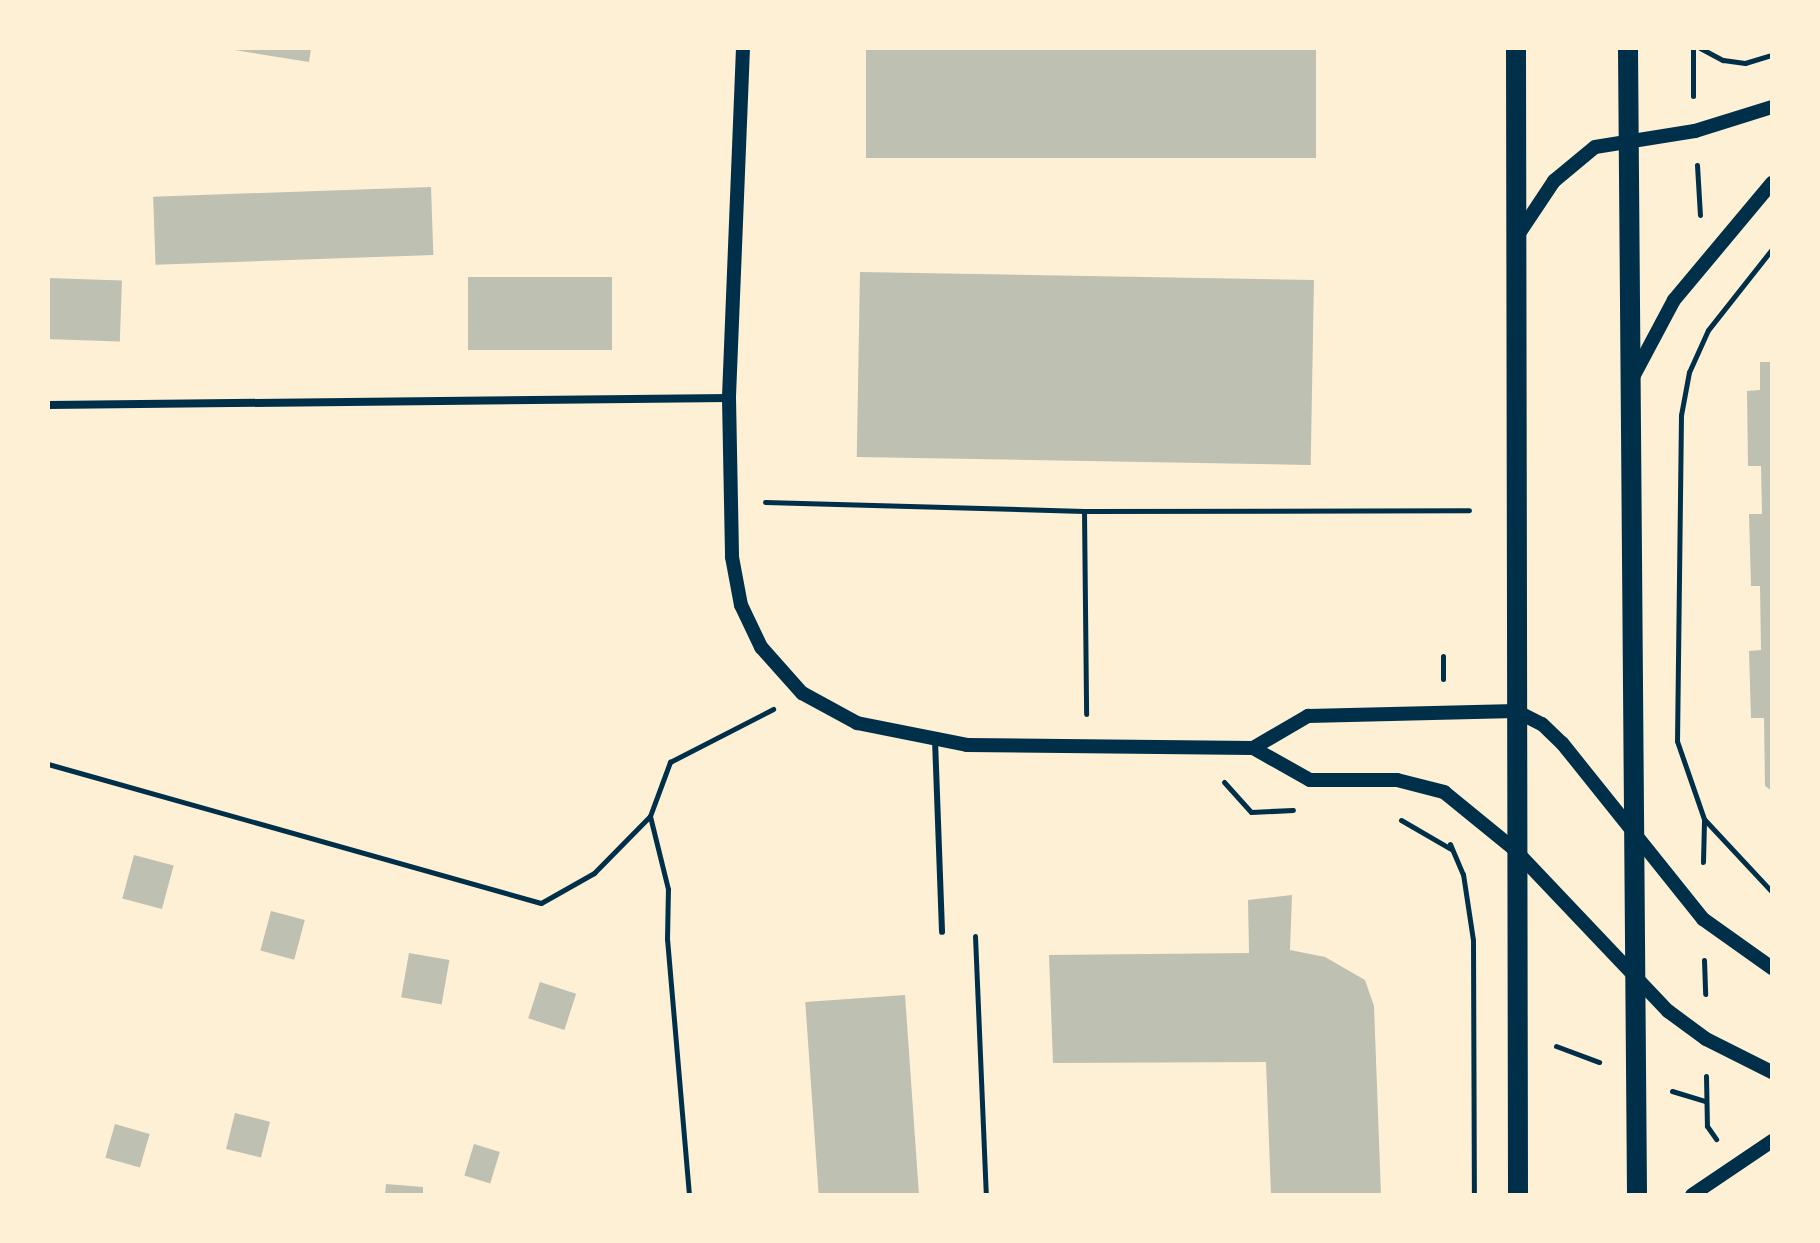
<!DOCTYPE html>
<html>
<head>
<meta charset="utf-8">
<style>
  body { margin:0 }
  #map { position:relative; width:1820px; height:1243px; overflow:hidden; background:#fdf0d5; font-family:Arial,sans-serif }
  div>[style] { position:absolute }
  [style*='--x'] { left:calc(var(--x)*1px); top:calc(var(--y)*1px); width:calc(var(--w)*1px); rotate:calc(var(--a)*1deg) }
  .building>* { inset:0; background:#bec0b2; transform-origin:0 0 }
  .path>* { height:5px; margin:-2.5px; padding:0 2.5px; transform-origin:2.5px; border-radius:2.5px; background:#003049 }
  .service>* { height:6px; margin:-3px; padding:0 3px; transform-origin:3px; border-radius:3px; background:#003049 }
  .minor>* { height:8px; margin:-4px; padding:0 4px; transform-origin:4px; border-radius:4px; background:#003049 }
  .tertiary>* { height:14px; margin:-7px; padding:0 7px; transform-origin:7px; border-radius:7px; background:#003049 }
  .primary>* { height:20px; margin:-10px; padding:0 10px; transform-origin:10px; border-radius:10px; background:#003049 }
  span { translate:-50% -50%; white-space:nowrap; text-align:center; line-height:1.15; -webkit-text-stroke:6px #fdf0d5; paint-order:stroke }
  .frame { position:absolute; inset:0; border:50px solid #fdf0d5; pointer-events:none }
</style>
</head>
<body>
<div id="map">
  <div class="building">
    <div style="clip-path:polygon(222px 48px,311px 48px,309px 62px)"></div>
    <div style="left:866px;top:48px;width:450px;height:110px"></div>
    <div style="left:431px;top:187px;width:68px;height:278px;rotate:88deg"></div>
    <div style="left:860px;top:272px;width:454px;height:185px;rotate:1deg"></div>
    <div style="left:468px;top:277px;width:144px;height:73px"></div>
    <div style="left:48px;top:278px;width:74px;height:61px;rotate:2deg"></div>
    <div style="clip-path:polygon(1760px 362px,1772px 362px,1772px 791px,1765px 786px,1764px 718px,1751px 718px,1749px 651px,1761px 650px,1760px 586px,1751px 586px,1749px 514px,1762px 514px,1761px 466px,1748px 466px,1747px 391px,1760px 390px)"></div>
    <div style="left:134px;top:855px;width:41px;height:45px;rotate:15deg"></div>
    <div style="clip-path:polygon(1292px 895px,1290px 950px,1325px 957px,1365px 980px,1374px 1006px,1381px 1195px,1271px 1195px,1266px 1062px,1053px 1063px,1049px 955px,1249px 953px,1248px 900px)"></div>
    <div style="left:271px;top:911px;width:35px;height:41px;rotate:15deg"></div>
    <div style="left:409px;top:953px;width:41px;height:45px;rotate:10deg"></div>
    <div style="left:540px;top:982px;width:38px;height:38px;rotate:18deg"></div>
    <div style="left:905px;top:995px;width:200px;height:100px;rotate:86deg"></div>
    <div style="left:235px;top:1113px;width:36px;height:37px;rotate:14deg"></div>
    <div style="left:115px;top:1124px;width:36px;height:35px;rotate:16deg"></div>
    <div style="left:474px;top:1144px;width:27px;height:33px;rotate:17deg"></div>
    <div style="clip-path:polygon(386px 1184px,423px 1187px,423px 1195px,385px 1195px)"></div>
  </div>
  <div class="path">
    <div style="--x:1700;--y:48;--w:26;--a:28"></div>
    <div style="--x:1723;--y:60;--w:22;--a:8"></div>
    <div style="--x:1745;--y:63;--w:28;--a:-17"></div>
    <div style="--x:1693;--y:96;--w:48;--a:-90"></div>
    <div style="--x:1697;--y:165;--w:50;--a:86.6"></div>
    <div style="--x:1772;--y:249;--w:103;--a:128.3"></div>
    <div style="--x:1708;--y:330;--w:46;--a:114.3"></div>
    <div style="--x:1689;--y:372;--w:44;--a:100.5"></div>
    <div style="--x:1681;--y:415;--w:326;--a:90.7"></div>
    <div style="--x:1677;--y:741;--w:83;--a:70.9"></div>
    <div style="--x:1704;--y:819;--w:100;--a:47"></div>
    <div style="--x:765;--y:502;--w:319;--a:1.6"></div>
    <div style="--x:1084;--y:511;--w:385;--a:-0.1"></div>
    <div style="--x:1084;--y:511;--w:203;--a:89.4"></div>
    <div style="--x:1443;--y:656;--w:23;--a:90"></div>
    <div style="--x:48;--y:764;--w:512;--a:15.75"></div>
    <div style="--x:541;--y:903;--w:61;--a:-29.5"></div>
    <div style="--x:594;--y:873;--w:80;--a:-45.5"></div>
    <div style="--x:1224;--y:782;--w:40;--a:48"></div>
    <div style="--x:1251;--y:812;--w:42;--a:-2.7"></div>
    <div style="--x:1401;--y:820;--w:58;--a:30.1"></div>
    <div style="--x:1450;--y:844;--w:33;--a:67"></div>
    <div style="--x:1463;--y:874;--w:67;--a:81.4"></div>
    <div style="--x:1473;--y:940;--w:255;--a:89.8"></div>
    <div style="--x:1703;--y:862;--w:42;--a:-88.6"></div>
    <div style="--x:975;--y:936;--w:259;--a:87.6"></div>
    <div style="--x:1704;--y:960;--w:34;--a:88"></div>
    <div style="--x:1556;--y:1046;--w:46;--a:20.4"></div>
    <div style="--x:1706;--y:1076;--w:50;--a:88.9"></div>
    <div style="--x:1707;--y:1126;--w:16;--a:55"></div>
    <div style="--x:1672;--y:1091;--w:34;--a:17"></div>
    <div style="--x:689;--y:1195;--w:257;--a:-94.9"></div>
    <div style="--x:667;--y:939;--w:50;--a:-88.9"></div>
    <div style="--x:668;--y:889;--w:75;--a:-103.9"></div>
    <div style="--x:650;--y:816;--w:58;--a:-69.7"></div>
    <div style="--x:670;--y:762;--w:116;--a:-27.2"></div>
  </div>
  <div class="service">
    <div style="--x:935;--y:740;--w:192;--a:87.9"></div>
  </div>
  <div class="minor">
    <div style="--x:48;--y:405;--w:681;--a:-0.59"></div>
  </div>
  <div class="tertiary">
    <div style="--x:743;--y:48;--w:350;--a:92.3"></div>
    <div style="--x:729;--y:398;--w:159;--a:88.9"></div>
    <div style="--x:732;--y:557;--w:49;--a:79.4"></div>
    <div style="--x:741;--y:605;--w:47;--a:64.5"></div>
    <div style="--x:761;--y:647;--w:62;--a:48.3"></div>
    <div style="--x:802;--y:693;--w:63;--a:28.6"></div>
    <div style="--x:857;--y:723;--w:112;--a:11.3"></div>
    <div style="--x:967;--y:745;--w:286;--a:0.6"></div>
    <div style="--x:1253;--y:748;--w:65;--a:29.3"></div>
    <div style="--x:1310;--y:780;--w:87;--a:0"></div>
    <div style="--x:1397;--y:780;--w:49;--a:14.3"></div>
    <div style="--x:1444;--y:792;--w:92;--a:39.2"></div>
    <div style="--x:1515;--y:850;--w:222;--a:46.5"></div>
    <div style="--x:1668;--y:1011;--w:47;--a:36.4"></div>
    <div style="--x:1706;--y:1039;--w:74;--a:26.6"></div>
    <div style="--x:1518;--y:235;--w:65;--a:-56.3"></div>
    <div style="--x:1554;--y:181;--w:53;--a:-39.7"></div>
    <div style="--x:1595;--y:147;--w:101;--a:-9.1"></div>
    <div style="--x:1695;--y:131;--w:81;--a:-17.3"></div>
    <div style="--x:1633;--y:377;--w:87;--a:-62"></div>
    <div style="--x:1674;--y:300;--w:153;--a:-50.1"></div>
    <div style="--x:1253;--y:748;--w:64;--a:-30.2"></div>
    <div style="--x:1308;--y:716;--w:208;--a:-1.4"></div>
    <div style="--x:1516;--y:711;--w:29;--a:27"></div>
    <div style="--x:1542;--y:724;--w:28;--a:44"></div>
    <div style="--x:1562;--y:743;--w:226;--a:51.3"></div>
    <div style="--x:1703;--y:919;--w:85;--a:35.4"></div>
    <div style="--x:1692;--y:1195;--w:97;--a:-34"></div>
  </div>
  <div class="primary">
    <div style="--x:1516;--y:48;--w:1147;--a:89.9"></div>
    <div style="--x:1628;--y:48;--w:1147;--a:89.55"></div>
  </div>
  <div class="frame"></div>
</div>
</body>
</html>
